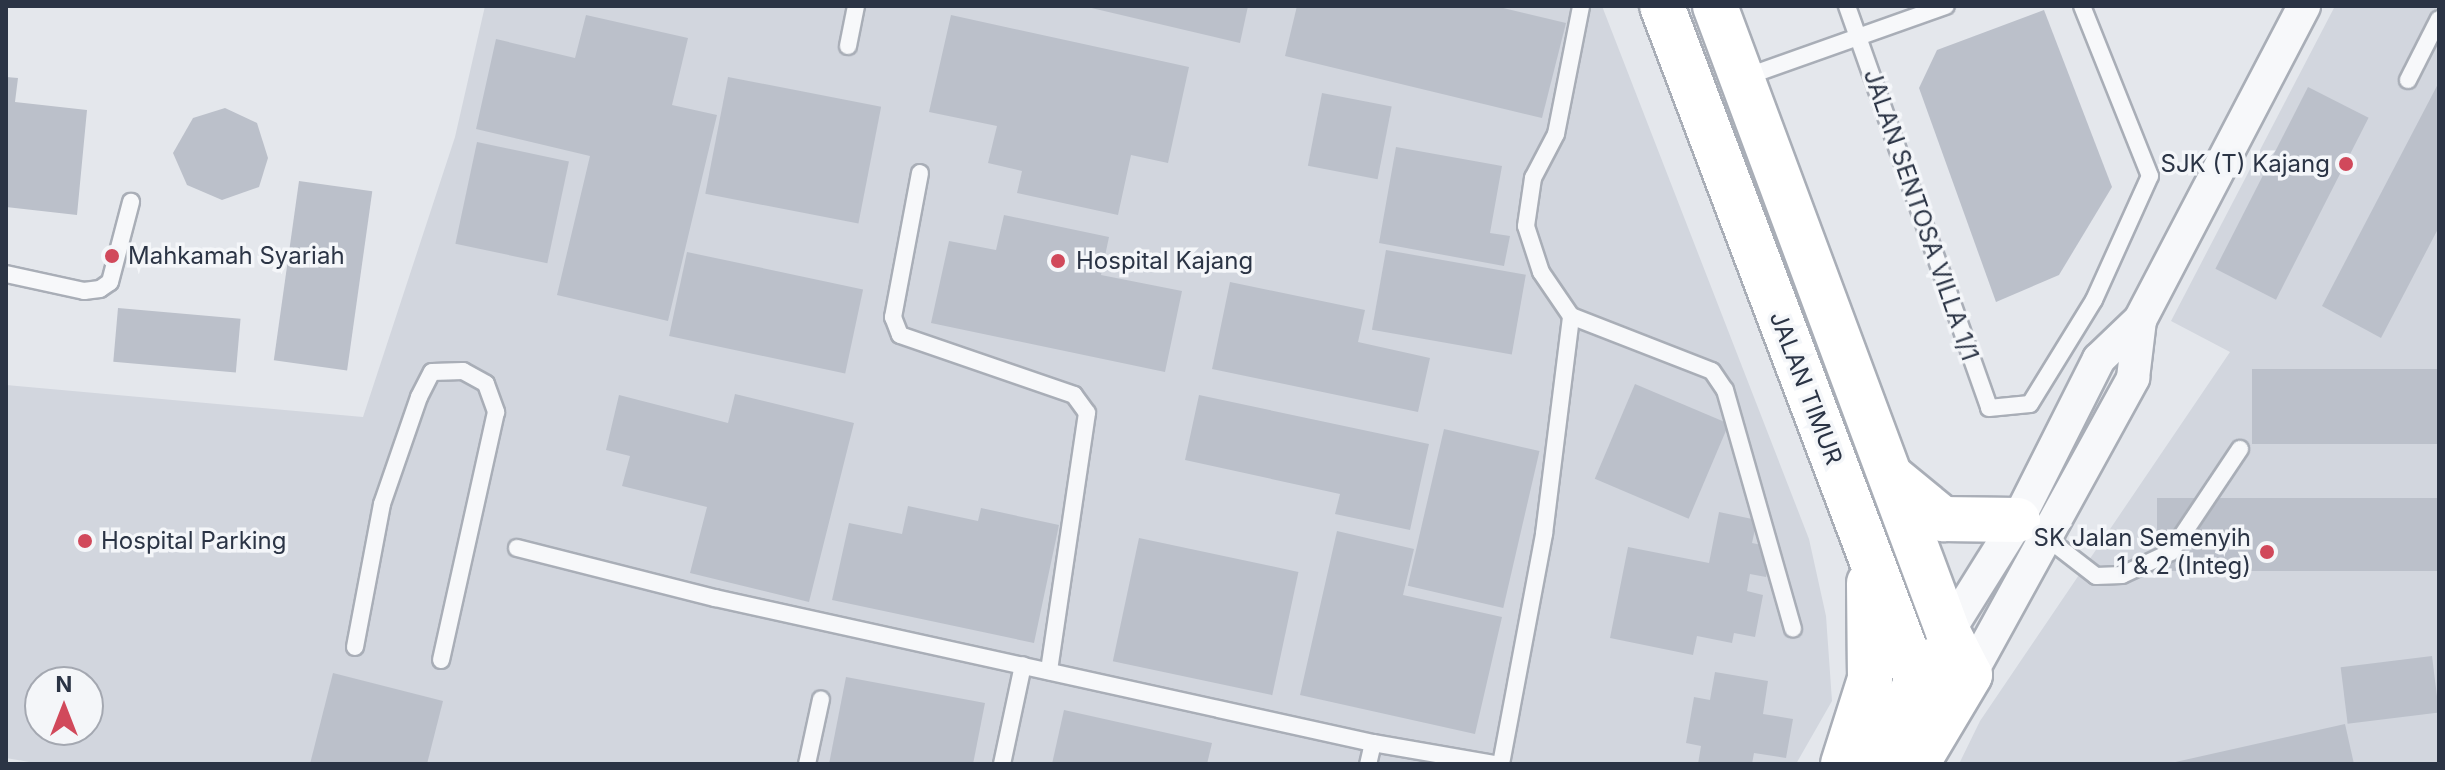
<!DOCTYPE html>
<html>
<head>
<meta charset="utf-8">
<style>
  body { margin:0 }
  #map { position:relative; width:2445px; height:770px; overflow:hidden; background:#e4e7ec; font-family:Inter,sans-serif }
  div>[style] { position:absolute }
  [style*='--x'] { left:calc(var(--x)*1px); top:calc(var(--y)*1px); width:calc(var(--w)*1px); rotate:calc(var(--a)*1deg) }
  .built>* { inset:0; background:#d2d6de }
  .building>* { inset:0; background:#bbc0ca; transform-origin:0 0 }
  .roads { filter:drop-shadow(2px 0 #a9aeb7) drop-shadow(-2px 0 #a9aeb7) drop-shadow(0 2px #a9aeb7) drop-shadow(0 -2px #a9aeb7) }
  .service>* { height:16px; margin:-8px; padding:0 8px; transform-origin:8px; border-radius:8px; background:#f7f8fa }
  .minor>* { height:32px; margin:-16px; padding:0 16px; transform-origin:16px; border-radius:16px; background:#f7f8fa }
  .secondary>* { height:44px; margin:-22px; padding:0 22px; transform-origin:22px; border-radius:22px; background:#fff }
  .dots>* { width:22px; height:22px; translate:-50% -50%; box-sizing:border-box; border:4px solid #f4f6f9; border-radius:50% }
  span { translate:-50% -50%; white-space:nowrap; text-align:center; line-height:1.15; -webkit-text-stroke:7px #f4f6f9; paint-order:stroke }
  .poi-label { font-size:24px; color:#2b3445 }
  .right { translate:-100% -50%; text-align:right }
  .left { translate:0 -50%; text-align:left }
  .street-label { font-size:24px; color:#2b3445 }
  .frame { position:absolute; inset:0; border:8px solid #2b3445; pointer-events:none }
  .north { position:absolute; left:24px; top:666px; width:80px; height:80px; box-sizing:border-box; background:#f4f6f9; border:2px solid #a4a8b1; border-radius:50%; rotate:0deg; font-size:22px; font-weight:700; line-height:32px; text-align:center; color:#2b3445 }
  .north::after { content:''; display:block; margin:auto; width:28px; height:36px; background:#d1495b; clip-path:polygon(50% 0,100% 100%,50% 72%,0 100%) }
</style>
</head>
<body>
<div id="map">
  <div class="built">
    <div style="clip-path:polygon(evenodd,485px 6px,1602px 6px,1809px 539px,1826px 616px,1832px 701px,1796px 764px,41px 764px,6px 758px,6px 385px,363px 417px,455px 137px,485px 6px,40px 682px,88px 682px,88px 730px,40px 730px,40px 682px)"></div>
    <div style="clip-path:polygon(2335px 6px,2439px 6px,2439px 764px,1959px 764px,1980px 721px,2230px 352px,2171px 321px)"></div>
  </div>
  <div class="building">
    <div style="clip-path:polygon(1083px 6px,1248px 6px,1240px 43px)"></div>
    <div style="clip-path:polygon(1297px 6px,1495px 6px,1566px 23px,1542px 118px,1285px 56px)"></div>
    <div style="clip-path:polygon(2044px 10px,2112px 187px,2059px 275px,1996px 302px,1919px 88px,1937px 50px)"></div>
    <div style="clip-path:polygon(586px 15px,688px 38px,672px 105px,717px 115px,668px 321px,557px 295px,590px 156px,476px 129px,496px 39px,575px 58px)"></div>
    <div style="clip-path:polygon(951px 15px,1189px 67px,1168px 163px,1131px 155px,1118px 215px,1017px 193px,1022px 171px,988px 163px,997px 126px,929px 112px)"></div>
    <div style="clip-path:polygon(6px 77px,18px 78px,15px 102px,87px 110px,77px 215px,6px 207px)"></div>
    <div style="left:728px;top:77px;width:156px;height:119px;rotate:11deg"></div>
    <div style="clip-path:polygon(2439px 82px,2439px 227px,2381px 338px,2322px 306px)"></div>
    <div style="left:2308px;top:87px;width:68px;height:204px;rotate:27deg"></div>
    <div style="left:1322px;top:93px;width:71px;height:74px;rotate:11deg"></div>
    <div style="clip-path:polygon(225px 108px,257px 123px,268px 158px,259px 187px,222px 200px,187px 185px,173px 153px,193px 118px)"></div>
    <div style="left:477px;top:142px;width:94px;height:104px;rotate:12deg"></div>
    <div style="clip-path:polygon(1396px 147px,1502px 166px,1490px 233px,1510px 236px,1504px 266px,1379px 243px)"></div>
    <div style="left:299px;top:181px;width:74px;height:181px;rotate:8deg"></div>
    <div style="clip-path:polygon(1004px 215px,1109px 237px,1101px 275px,1182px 291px,1165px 372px,931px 323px,949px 241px,996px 250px)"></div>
    <div style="left:1386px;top:250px;width:142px;height:81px;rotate:10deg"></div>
    <div style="left:687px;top:252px;width:180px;height:86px;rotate:12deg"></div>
    <div style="clip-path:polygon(1230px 282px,1365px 310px,1358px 342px,1430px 358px,1418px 412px,1212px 369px)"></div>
    <div style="left:118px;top:308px;width:123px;height:54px;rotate:5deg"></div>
    <div style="left:2439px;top:369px;width:75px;height:187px;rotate:90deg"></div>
    <div style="left:1635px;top:384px;width:102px;height:103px;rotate:23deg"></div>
    <div style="clip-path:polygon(735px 394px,854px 423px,809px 602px,690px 573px,707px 507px,622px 486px,630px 456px,606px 450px,619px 395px,728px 423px)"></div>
    <div style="clip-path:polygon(1199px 395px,1429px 444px,1410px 530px,1335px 514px,1340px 494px,1185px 460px)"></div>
    <div style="left:1444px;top:429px;width:98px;height:161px;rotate:13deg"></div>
    <div style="left:2439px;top:498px;width:73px;height:282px;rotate:90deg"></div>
    <div style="clip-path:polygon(908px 506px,978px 521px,981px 508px,1059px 525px,1034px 643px,832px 600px,849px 523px,902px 534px)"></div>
    <div style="clip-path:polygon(1719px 512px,1757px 520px,1752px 543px,1772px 547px,1766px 577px,1750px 574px,1747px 591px,1763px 595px,1755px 637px,1734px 633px,1732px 643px,1697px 636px,1693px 655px,1610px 638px,1628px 547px,1709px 563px)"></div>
    <div style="clip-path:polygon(1337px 531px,1414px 549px,1403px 595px,1502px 617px,1475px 734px,1300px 695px)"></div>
    <div style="left:1139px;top:538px;width:163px;height:126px;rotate:12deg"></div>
    <div style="left:2432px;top:656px;width:57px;height:92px;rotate:83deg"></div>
    <div style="clip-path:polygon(1715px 672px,1768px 681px,1763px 714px,1793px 719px,1786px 758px,1754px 753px,1752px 764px,1698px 764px,1701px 746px,1686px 743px,1694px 697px,1710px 700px)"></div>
    <div style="clip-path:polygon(333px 673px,443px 701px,427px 764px,310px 764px)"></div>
    <div style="clip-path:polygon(846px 677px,985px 703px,973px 764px,829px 764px)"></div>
    <div style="clip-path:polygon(1064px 710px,1212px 743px,1207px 764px,1052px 764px)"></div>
    <div style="clip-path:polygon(2345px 724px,2354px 764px,2172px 764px,2171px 763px)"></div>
  </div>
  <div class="roads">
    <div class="service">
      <div style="--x:1847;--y:6;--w:426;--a:70.5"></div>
      <div style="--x:1989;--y:408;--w:41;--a:-5.6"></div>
      <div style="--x:2030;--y:404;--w:122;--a:-58.4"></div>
      <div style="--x:2094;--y:300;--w:136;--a:-65.7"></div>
      <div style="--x:2150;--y:176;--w:183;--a:-111.8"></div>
      <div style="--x:848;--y:46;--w:41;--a:-78.7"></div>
      <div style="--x:1745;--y:77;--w:213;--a:-19.5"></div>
      <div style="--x:2408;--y:80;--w:68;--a:-63.1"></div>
      <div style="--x:920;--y:173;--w:147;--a:100.6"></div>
      <div style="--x:893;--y:317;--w:19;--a:69"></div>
      <div style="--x:900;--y:335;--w:184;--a:19"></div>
      <div style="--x:1074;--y:395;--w:22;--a:54"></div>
      <div style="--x:1087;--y:413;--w:261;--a:98.4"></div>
      <div style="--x:6;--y:274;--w:80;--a:12.3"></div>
      <div style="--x:84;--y:291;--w:16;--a:-7"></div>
      <div style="--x:100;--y:289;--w:12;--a:-35"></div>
      <div style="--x:110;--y:282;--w:83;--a:-75.3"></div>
      <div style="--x:1571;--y:316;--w:151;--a:21.3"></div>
      <div style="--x:1712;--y:371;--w:23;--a:56"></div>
      <div style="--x:1725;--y:390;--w:248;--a:74.1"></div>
      <div style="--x:2043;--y:535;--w:67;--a:37.7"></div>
      <div style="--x:2096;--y:576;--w:26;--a:-2"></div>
      <div style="--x:2122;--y:575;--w:54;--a:-25.1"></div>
      <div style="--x:2171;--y:552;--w:124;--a:-56.2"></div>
      <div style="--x:517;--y:548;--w:204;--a:14.2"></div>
      <div style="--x:715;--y:598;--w:674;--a:12.43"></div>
      <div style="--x:1373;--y:743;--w:22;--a:103"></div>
      <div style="--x:355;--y:647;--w:146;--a:-79.3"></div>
      <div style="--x:382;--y:504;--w:113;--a:-70.9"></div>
      <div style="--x:419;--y:397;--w:28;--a:-63"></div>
      <div style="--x:432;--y:372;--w:31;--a:-2"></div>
      <div style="--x:463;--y:371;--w:26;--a:29"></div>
      <div style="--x:486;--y:384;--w:30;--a:70"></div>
      <div style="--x:496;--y:412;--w:254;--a:102.5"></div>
      <div style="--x:1373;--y:743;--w:124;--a:9.8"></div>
      <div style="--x:807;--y:764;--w:66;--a:-77.8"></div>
      <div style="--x:1002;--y:764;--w:101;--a:-78"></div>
      <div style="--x:1501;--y:764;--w:234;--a:-79.4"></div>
      <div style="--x:1544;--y:534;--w:220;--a:-82.9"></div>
      <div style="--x:1571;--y:316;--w:53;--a:-124.3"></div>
      <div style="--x:1541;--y:272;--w:48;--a:-108.1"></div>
      <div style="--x:1526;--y:226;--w:49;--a:-81.7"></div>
      <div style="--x:1533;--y:178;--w:50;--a:-62.4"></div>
      <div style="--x:1556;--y:134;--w:130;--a:-78.9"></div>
    </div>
    <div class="minor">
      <div style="--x:1948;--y:632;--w:132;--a:-58"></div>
      <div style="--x:2018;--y:520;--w:180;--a:-63.3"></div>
      <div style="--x:2099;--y:359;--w:57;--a:-43.6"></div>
      <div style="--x:2140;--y:320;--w:354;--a:-62.4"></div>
      <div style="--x:1970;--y:675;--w:339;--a:-61.2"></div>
      <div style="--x:2133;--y:378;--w:58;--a:-83.1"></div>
    </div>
    <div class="secondary">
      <div style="--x:1662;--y:6;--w:721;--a:69.28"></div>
      <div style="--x:1917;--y:680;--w:48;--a:64"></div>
      <div style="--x:1715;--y:6;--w:668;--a:69.58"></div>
      <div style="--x:1948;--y:632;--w:48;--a:62.9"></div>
      <div style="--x:1970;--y:675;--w:104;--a:120.8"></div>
      <div style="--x:1893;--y:478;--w:65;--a:39.4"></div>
      <div style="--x:1943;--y:519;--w:75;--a:0.8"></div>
      <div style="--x:1843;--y:764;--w:89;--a:-72.4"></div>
      <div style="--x:1870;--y:679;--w:96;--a:-90.6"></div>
      <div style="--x:1871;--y:764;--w:118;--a:-60.6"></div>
    </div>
  </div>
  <div class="dots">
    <div style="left:2346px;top:164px;background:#d1495b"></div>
    <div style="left:112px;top:256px;background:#d1495b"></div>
    <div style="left:1058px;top:261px;background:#d1495b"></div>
    <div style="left:85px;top:541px;background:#d1495b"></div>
    <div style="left:2267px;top:552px;background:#d1495b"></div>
  </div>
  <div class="poi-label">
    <span class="right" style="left:2330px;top:164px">SJK (T) Kajang</span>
    <span class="left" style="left:128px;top:256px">Mahkamah Syariah</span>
    <span class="left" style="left:1076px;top:261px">Hospital Kajang</span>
    <span class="right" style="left:2251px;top:552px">SK Jalan Semenyih<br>1 &amp; 2 (Integ)</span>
    <span class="left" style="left:101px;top:541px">Hospital Parking</span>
  </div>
  <div class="street-label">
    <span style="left:1921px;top:215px;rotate:71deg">JALAN SENTOSA VILLA 1/1</span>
    <span style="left:1806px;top:388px;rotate:69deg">JALAN TIMUR</span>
  </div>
  <div class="frame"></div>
  <div class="north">N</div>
</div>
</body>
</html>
